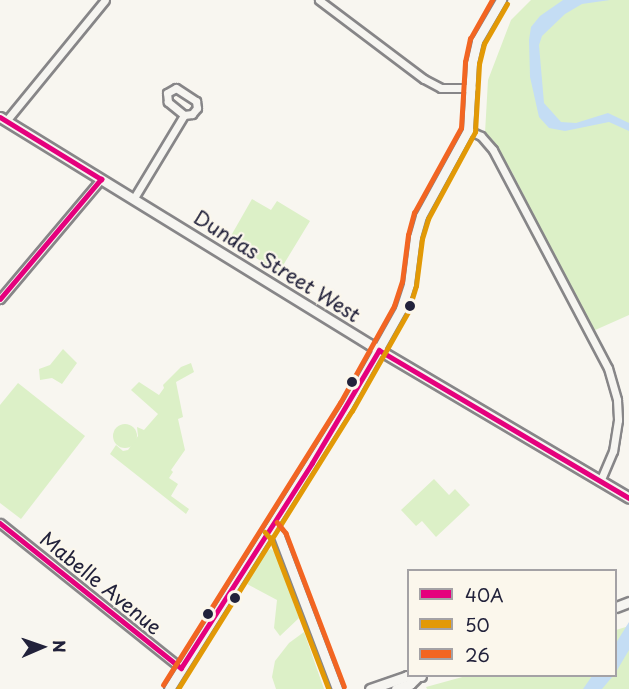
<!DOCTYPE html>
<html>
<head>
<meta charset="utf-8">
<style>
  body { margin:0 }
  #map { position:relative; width:629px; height:689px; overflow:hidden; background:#f8f6f0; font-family:"Playpen Sans",sans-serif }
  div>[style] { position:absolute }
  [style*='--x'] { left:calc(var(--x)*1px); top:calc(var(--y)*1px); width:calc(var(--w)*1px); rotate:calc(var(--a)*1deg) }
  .green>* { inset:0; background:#dcf0c7 }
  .round { border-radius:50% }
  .water>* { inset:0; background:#c4ddf4 }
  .roads { filter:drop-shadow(2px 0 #878688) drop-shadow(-2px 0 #878688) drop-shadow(0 2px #878688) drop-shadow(0 -2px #878688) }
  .street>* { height:7px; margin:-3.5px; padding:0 3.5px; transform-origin:3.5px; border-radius:3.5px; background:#f6f5f1 }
  .secondary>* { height:9px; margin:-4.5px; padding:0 4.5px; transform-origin:4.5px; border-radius:4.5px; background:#f6f5f1 }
  .bus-1>* { height:4.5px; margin:-2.25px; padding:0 2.25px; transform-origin:2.25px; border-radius:2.25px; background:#e5007d }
  .bus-2>* { height:4.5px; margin:-2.25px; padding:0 2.25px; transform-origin:2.25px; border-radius:2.25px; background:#e29906 }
  .bus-3>* { height:4.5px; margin:-2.25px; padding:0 2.25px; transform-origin:2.25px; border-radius:2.25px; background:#f26522 }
  .dots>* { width:16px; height:16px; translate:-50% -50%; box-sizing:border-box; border:3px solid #fbf7ec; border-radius:50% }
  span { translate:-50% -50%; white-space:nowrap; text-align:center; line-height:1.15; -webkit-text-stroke:4.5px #fbf7ec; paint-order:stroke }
  .street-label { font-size:20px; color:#22223b }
  .legend { position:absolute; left:407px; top:569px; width:210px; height:108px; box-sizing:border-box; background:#fbf7ec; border:2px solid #a4a2a5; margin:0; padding:8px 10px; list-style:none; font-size:18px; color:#22223b }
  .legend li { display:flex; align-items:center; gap:12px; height:30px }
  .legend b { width:30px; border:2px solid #a4a2a5 }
  .north { position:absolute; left:12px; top:617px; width:60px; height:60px; -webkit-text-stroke:4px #fbf7ec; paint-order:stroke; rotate:88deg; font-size:16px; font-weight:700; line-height:24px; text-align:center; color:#22223b }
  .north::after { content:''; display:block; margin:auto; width:21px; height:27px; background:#22223b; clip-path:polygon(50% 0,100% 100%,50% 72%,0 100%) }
</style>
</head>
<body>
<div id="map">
  <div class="green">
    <div style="clip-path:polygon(531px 0,629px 0,629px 315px,593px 331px,512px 172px,493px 140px,485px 133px,488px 80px,511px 20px)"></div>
    <div style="clip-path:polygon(252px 199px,271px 210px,277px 201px,310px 221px,279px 272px,228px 241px)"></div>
    <div style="clip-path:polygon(63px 349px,77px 363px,62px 384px,52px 378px,40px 380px,39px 369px,50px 365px)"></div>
    <div style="clip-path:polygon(191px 363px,194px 372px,176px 382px,183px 417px,178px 419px,185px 450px,171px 470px,173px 472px,169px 478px,178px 484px,171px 496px,189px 509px,186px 514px,110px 454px,116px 445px,123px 451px,128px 450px,138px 436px,137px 427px,144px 430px,158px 414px,131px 390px,139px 382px,159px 395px,164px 388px,163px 385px,181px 367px)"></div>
    <div style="clip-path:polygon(18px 383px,85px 436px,21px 519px,0 503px,0 405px)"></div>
    <div class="round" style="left:113px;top:424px;width:24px;height:24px"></div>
    <div style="clip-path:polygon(434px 479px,449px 495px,455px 489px,470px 505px,436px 537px,422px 521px,416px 526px,401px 510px)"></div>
    <div style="clip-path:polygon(271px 549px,275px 552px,299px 618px,280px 636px,274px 628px,277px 600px,247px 584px,265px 552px)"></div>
    <div style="clip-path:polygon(629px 626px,629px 689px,427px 689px,426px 687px,466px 676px,616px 676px,616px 630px)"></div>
    <div style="clip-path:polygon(304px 632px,324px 689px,276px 689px,272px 677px,275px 661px,289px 643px)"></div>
  </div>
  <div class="water">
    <div style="clip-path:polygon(563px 0,610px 0,582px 4px,565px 14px,542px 36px,539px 45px,544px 103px,561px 122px,576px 123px,608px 113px,629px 123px,629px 131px,609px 122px,565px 131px,549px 128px,539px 117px,530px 77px,529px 40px,531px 27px,540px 16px)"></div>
    <div style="clip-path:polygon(629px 622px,629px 650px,616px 672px,616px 643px)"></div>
    <div style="clip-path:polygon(592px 676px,613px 676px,602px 689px,583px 689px)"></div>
  </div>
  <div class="roads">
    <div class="street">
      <div style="--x:319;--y:0;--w:131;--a:37"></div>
      <div style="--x:424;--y:79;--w:19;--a:28"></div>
      <div style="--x:441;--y:88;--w:31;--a:0"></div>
      <div style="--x:176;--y:88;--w:24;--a:33"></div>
      <div style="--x:196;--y:101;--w:7;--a:82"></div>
      <div style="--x:197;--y:108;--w:8;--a:130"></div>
      <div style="--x:192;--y:114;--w:8;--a:173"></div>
      <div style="--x:184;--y:115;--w:21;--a:-141"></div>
      <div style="--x:168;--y:102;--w:9;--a:-96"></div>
      <div style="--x:167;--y:93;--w:10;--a:-29"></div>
      <div style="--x:6;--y:121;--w:156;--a:-50.7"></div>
      <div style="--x:468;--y:130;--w:14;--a:25"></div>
      <div style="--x:481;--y:136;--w:18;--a:49"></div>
      <div style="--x:493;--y:150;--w:246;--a:62.2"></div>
      <div style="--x:608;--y:368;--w:33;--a:74"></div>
      <div style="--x:617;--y:400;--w:20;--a:87"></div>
      <div style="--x:618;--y:420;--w:31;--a:99"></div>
      <div style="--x:613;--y:451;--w:33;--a:113"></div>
      <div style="--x:134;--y:198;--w:97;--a:-58.9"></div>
      <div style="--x:0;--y:299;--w:157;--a:-49.9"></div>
      <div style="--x:0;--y:523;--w:232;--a:38.7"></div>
    </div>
    <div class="secondary">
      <div style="--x:0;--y:117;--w:433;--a:31.6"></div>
      <div style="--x:369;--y:344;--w:302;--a:30.6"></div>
      <div style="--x:271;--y:527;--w:12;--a:48"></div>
      <div style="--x:279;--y:536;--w:164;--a:69.2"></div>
      <div style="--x:616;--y:607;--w:14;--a:-21"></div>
      <div style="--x:169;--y:689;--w:333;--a:-57.9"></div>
      <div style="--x:346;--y:407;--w:112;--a:-60.7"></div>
      <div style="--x:401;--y:309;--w:26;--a:-72"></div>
      <div style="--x:409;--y:284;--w:47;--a:-82.7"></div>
      <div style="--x:415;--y:237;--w:22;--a:-74"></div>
      <div style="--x:421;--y:216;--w:98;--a:-61.3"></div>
      <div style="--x:468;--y:130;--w:67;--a:-86.6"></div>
      <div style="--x:472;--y:63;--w:23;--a:-77"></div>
      <div style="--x:477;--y:41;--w:48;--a:-59.7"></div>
      <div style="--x:370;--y:689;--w:39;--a:-19"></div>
      <div style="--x:407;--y:676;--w:14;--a:0"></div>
      <div style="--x:396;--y:689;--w:15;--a:-20"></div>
      <div style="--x:410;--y:684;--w:11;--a:-45"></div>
    </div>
  </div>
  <div class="bus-1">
    <div style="--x:0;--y:117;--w:119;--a:31.5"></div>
    <div style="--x:0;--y:299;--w:157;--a:-49.9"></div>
    <div style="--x:379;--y:350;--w:291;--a:30.6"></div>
    <div style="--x:0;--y:523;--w:232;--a:38.7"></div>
    <div style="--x:181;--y:668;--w:243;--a:-57.4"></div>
    <div style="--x:312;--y:463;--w:131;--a:-59.3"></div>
  </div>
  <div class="bus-2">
    <div style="--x:265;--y:532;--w:11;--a:49"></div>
    <div style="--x:272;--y:540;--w:160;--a:69.1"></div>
    <div style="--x:178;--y:689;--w:328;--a:-58"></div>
    <div style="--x:352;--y:411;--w:114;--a:-60.5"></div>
    <div style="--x:408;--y:312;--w:27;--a:-73"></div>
    <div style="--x:416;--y:286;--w:47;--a:-82.7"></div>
    <div style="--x:422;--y:239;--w:21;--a:-73"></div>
    <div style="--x:428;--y:219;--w:99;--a:-61.6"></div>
    <div style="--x:475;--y:132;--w:68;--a:-86.6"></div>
    <div style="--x:479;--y:64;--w:21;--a:-76"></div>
    <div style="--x:484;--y:44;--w:46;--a:-60.1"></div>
  </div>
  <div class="bus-3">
    <div style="--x:277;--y:522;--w:14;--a:51"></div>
    <div style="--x:286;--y:533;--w:164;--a:69.2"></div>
    <div style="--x:163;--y:685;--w:333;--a:-57.9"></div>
    <div style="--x:340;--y:403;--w:111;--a:-60.9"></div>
    <div style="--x:394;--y:306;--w:25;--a:-72"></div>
    <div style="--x:402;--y:282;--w:47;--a:-82.7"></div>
    <div style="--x:408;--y:235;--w:23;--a:-75"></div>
    <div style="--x:414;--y:213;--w:97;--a:-61.1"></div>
    <div style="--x:461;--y:128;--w:66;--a:-86.5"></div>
    <div style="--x:465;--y:62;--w:24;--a:-78"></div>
    <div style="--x:470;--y:39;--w:45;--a:-60.6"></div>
  </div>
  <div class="dots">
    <div style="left:410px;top:306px;background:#22223b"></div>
    <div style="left:352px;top:382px;background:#22223b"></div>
    <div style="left:235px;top:598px;background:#22223b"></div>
    <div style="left:208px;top:614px;background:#22223b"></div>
  </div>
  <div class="street-label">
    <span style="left:277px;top:266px;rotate:32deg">Dundas Street West</span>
    <span style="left:101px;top:583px;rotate:39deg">Mabelle Avenue</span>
  </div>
  <ul class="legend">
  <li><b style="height:8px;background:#e5007d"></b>40A</li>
  <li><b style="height:8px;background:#e29906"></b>50</li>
  <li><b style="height:8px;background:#f26522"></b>26</li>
  </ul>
  <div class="north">N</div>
</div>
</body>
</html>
